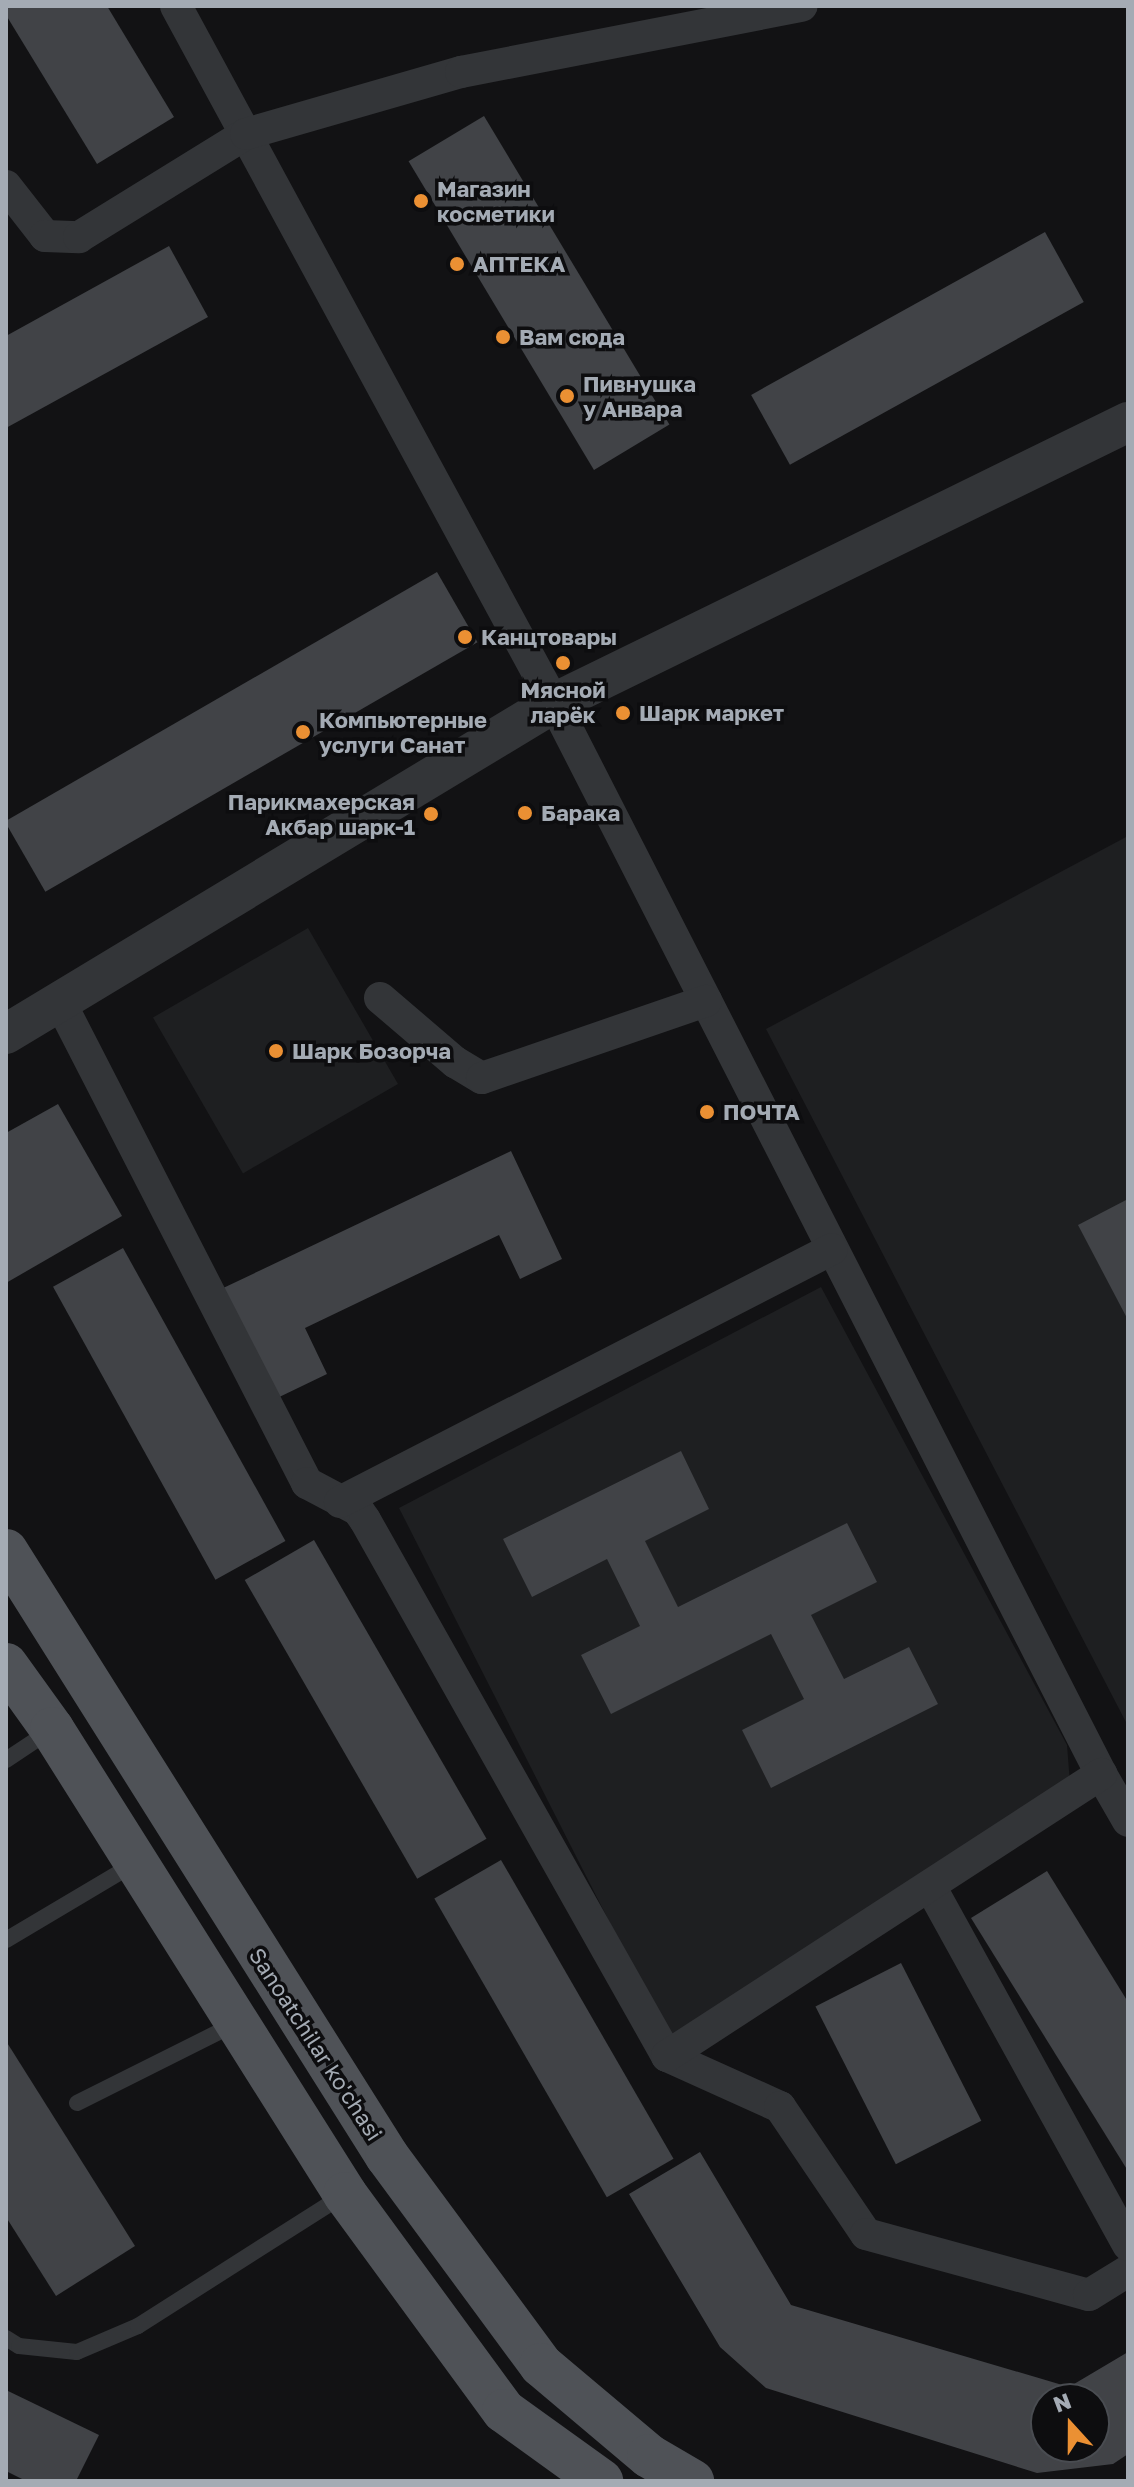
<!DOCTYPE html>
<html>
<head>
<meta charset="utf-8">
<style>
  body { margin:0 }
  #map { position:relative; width:1134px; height:2487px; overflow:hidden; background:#121214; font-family:"Golos Text",sans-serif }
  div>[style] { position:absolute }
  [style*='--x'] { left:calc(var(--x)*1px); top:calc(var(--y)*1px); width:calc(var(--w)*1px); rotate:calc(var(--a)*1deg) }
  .built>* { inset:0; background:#1e1f21; transform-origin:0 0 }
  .building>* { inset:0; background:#414347; transform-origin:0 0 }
  .service>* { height:16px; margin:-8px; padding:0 8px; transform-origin:8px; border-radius:8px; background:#333538 }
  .minor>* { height:32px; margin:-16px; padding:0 16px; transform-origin:16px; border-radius:16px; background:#333538 }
  .tertiary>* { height:40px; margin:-20px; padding:0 20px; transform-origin:20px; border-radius:20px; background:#333538 }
  .primary>* { height:44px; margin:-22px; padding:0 22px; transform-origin:22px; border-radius:22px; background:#4f5257 }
  .dots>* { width:22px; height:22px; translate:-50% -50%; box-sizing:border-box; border:4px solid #0d0d0f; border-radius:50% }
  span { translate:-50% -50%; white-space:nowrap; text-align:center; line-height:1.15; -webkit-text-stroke:7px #0d0d0f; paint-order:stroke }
  .poi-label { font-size:22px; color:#a4abb4; font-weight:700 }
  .left { translate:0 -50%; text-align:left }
  .right { translate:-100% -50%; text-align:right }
  .street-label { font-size:22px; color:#a4abb4 }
  .frame { position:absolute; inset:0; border:8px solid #a4abb4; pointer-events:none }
  .north { position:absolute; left:1030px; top:2383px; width:80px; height:80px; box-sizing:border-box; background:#0d0d0f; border:2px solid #494c51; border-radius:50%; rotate:339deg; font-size:22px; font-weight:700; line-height:32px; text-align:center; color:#a4abb4 }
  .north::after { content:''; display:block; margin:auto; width:28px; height:36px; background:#eb9033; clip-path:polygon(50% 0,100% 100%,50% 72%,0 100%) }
</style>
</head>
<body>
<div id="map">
  <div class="built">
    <div style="clip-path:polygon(1128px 836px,1128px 1726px,766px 1029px)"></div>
    <div style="left:308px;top:928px;width:180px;height:179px;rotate:60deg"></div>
    <div style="clip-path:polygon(821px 1287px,1067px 1745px,1070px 1783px,671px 2043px,399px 1508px)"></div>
  </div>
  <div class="building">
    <div style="clip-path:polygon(6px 6px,107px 6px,174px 117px,97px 164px,6px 15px)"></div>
    <div style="left:484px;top:116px;width:360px;height:88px;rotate:59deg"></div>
    <div style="left:1045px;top:232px;width:80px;height:336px;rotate:61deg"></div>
    <div style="clip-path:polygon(169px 246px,208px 317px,6px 428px,6px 336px)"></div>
    <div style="left:437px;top:572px;width:81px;height:499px;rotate:60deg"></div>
    <div style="clip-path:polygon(58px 1104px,122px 1216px,6px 1283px,6px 1133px)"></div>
    <div style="clip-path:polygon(511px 1151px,562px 1259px,520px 1279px,499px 1235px,305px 1328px,327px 1374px,271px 1401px,219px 1290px)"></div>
    <div style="clip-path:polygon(1128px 1199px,1128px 1320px,1078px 1225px)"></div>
    <div style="left:123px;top:1248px;width:335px;height:80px;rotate:61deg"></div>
    <div style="clip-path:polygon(681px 1451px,709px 1509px,645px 1541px,678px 1607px,847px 1523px,877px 1582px,811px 1615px,844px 1679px,909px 1647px,938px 1704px,771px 1788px,742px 1730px,804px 1699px,771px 1634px,611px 1714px,581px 1655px,640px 1626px,607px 1559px,532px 1597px,503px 1539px)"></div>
    <div style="left:314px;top:1540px;width:345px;height:80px;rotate:60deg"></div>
    <div style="left:501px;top:1860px;width:345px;height:77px;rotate:60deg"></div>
    <div style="clip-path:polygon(1047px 1871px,1128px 2002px,1128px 2171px,971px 1918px)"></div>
    <div style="left:901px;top:1963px;width:177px;height:96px;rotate:63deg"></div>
    <div style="clip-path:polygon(6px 2041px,135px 2246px,56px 2296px,6px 2217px)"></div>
    <div style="clip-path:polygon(evenodd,700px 2152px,791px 2305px,1069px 2387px,1128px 2352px,1128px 2454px,1113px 2464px,1037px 2473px,766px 2388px,720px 2347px,629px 2194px,700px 2152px,1046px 2399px,1094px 2399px,1094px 2447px,1046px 2447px,1046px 2399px)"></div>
    <div style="clip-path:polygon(6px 2390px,99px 2435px,76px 2481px,26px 2481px,6px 2471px)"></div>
  </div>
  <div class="service">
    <div style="--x:6;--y:1760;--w:54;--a:-33.7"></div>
    <div style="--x:6;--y:1940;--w:149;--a:-30.7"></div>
    <div style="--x:77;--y:2103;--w:177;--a:-26.6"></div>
    <div style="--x:6;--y:2338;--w:15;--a:32"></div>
    <div style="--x:19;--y:2346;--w:58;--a:5.9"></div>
    <div style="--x:77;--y:2352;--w:66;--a:-23.1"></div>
    <div style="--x:138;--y:2326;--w:244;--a:-32.5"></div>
  </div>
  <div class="minor">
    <div style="--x:176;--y:6;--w:793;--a:61.53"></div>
    <div style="--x:554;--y:703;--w:1203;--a:62.94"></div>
    <div style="--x:1101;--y:1774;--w:54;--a:60.1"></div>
    <div style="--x:6;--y:186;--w:63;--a:52"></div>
    <div style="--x:45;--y:236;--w:34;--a:2"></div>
    <div style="--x:79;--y:237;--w:196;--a:-31.7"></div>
    <div style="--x:246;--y:134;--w:224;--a:-16.1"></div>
    <div style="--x:461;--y:72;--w:347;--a:-11"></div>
    <div style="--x:380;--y:998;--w:99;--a:40.5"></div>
    <div style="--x:455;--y:1062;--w:31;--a:31"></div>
    <div style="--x:482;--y:1078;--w:237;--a:-19"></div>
    <div style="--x:60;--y:1002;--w:541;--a:62.82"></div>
    <div style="--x:307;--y:1483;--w:58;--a:27.9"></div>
    <div style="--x:358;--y:1510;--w:12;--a:55"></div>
    <div style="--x:365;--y:1520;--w:615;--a:60.6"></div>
    <div style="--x:667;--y:2056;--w:124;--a:24.3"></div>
    <div style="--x:780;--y:2107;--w:153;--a:55.9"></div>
    <div style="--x:866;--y:2234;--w:231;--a:15.3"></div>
    <div style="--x:1089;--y:2295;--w:46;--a:-31.6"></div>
    <div style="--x:340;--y:1502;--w:553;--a:-27.21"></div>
    <div style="--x:930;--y:1886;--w:410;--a:61.1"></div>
    <div style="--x:667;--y:2056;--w:518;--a:-33.01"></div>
  </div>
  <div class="tertiary">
    <div style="--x:6;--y:1034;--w:640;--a:-31.13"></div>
    <div style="--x:554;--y:703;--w:639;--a:-26.08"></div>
  </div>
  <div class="primary">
    <div style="--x:6;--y:1551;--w:715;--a:57.8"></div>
    <div style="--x:387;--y:2156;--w:260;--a:53.6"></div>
    <div style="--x:541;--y:2365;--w:141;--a:40.1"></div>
    <div style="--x:649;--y:2456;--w:50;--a:30.2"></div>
    <div style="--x:6;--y:1665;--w:79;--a:54.3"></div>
    <div style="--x:52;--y:1729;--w:550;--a:57.78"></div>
    <div style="--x:345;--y:2194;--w:269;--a:53.8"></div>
    <div style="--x:504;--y:2411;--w:120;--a:35.8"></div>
  </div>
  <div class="dots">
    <div style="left:421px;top:201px;background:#eb9033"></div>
    <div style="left:457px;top:264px;background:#eb9033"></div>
    <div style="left:503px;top:337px;background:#eb9033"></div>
    <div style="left:567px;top:396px;background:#eb9033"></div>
    <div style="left:465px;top:637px;background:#eb9033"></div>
    <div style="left:563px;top:663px;background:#eb9033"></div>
    <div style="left:623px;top:713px;background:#eb9033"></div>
    <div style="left:303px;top:732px;background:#eb9033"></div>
    <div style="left:525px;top:813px;background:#eb9033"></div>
    <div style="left:431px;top:814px;background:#eb9033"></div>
    <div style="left:276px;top:1051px;background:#eb9033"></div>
    <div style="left:707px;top:1112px;background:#eb9033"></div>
  </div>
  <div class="poi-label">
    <span class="left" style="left:437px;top:201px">Магазин<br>косметики</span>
    <span class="left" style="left:473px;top:264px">АПТЕКА</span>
    <span class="left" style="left:519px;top:337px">Вам сюда</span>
    <span class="left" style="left:583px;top:396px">Пивнушка<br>у Анвара</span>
    <span class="left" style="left:481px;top:637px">Канцтовары</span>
    <span style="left:563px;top:702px">Мясной<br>ларёк</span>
    <span class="left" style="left:639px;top:713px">Шарк маркет</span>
    <span class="left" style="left:319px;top:732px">Компьютерные<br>услуги Санат</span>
    <span class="right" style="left:415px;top:814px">Парикмахерская<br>Акбар шарк-1</span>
    <span class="left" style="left:541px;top:813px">Барака</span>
    <span class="left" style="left:292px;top:1051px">Шарк Бозорча</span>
    <span class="left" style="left:723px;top:1112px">ПОЧТА</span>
  </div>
  <div class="street-label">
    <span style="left:316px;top:2044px;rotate:57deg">Sanoatchilar ko'chasi</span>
  </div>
  <div class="frame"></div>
  <div class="north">N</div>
</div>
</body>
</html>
